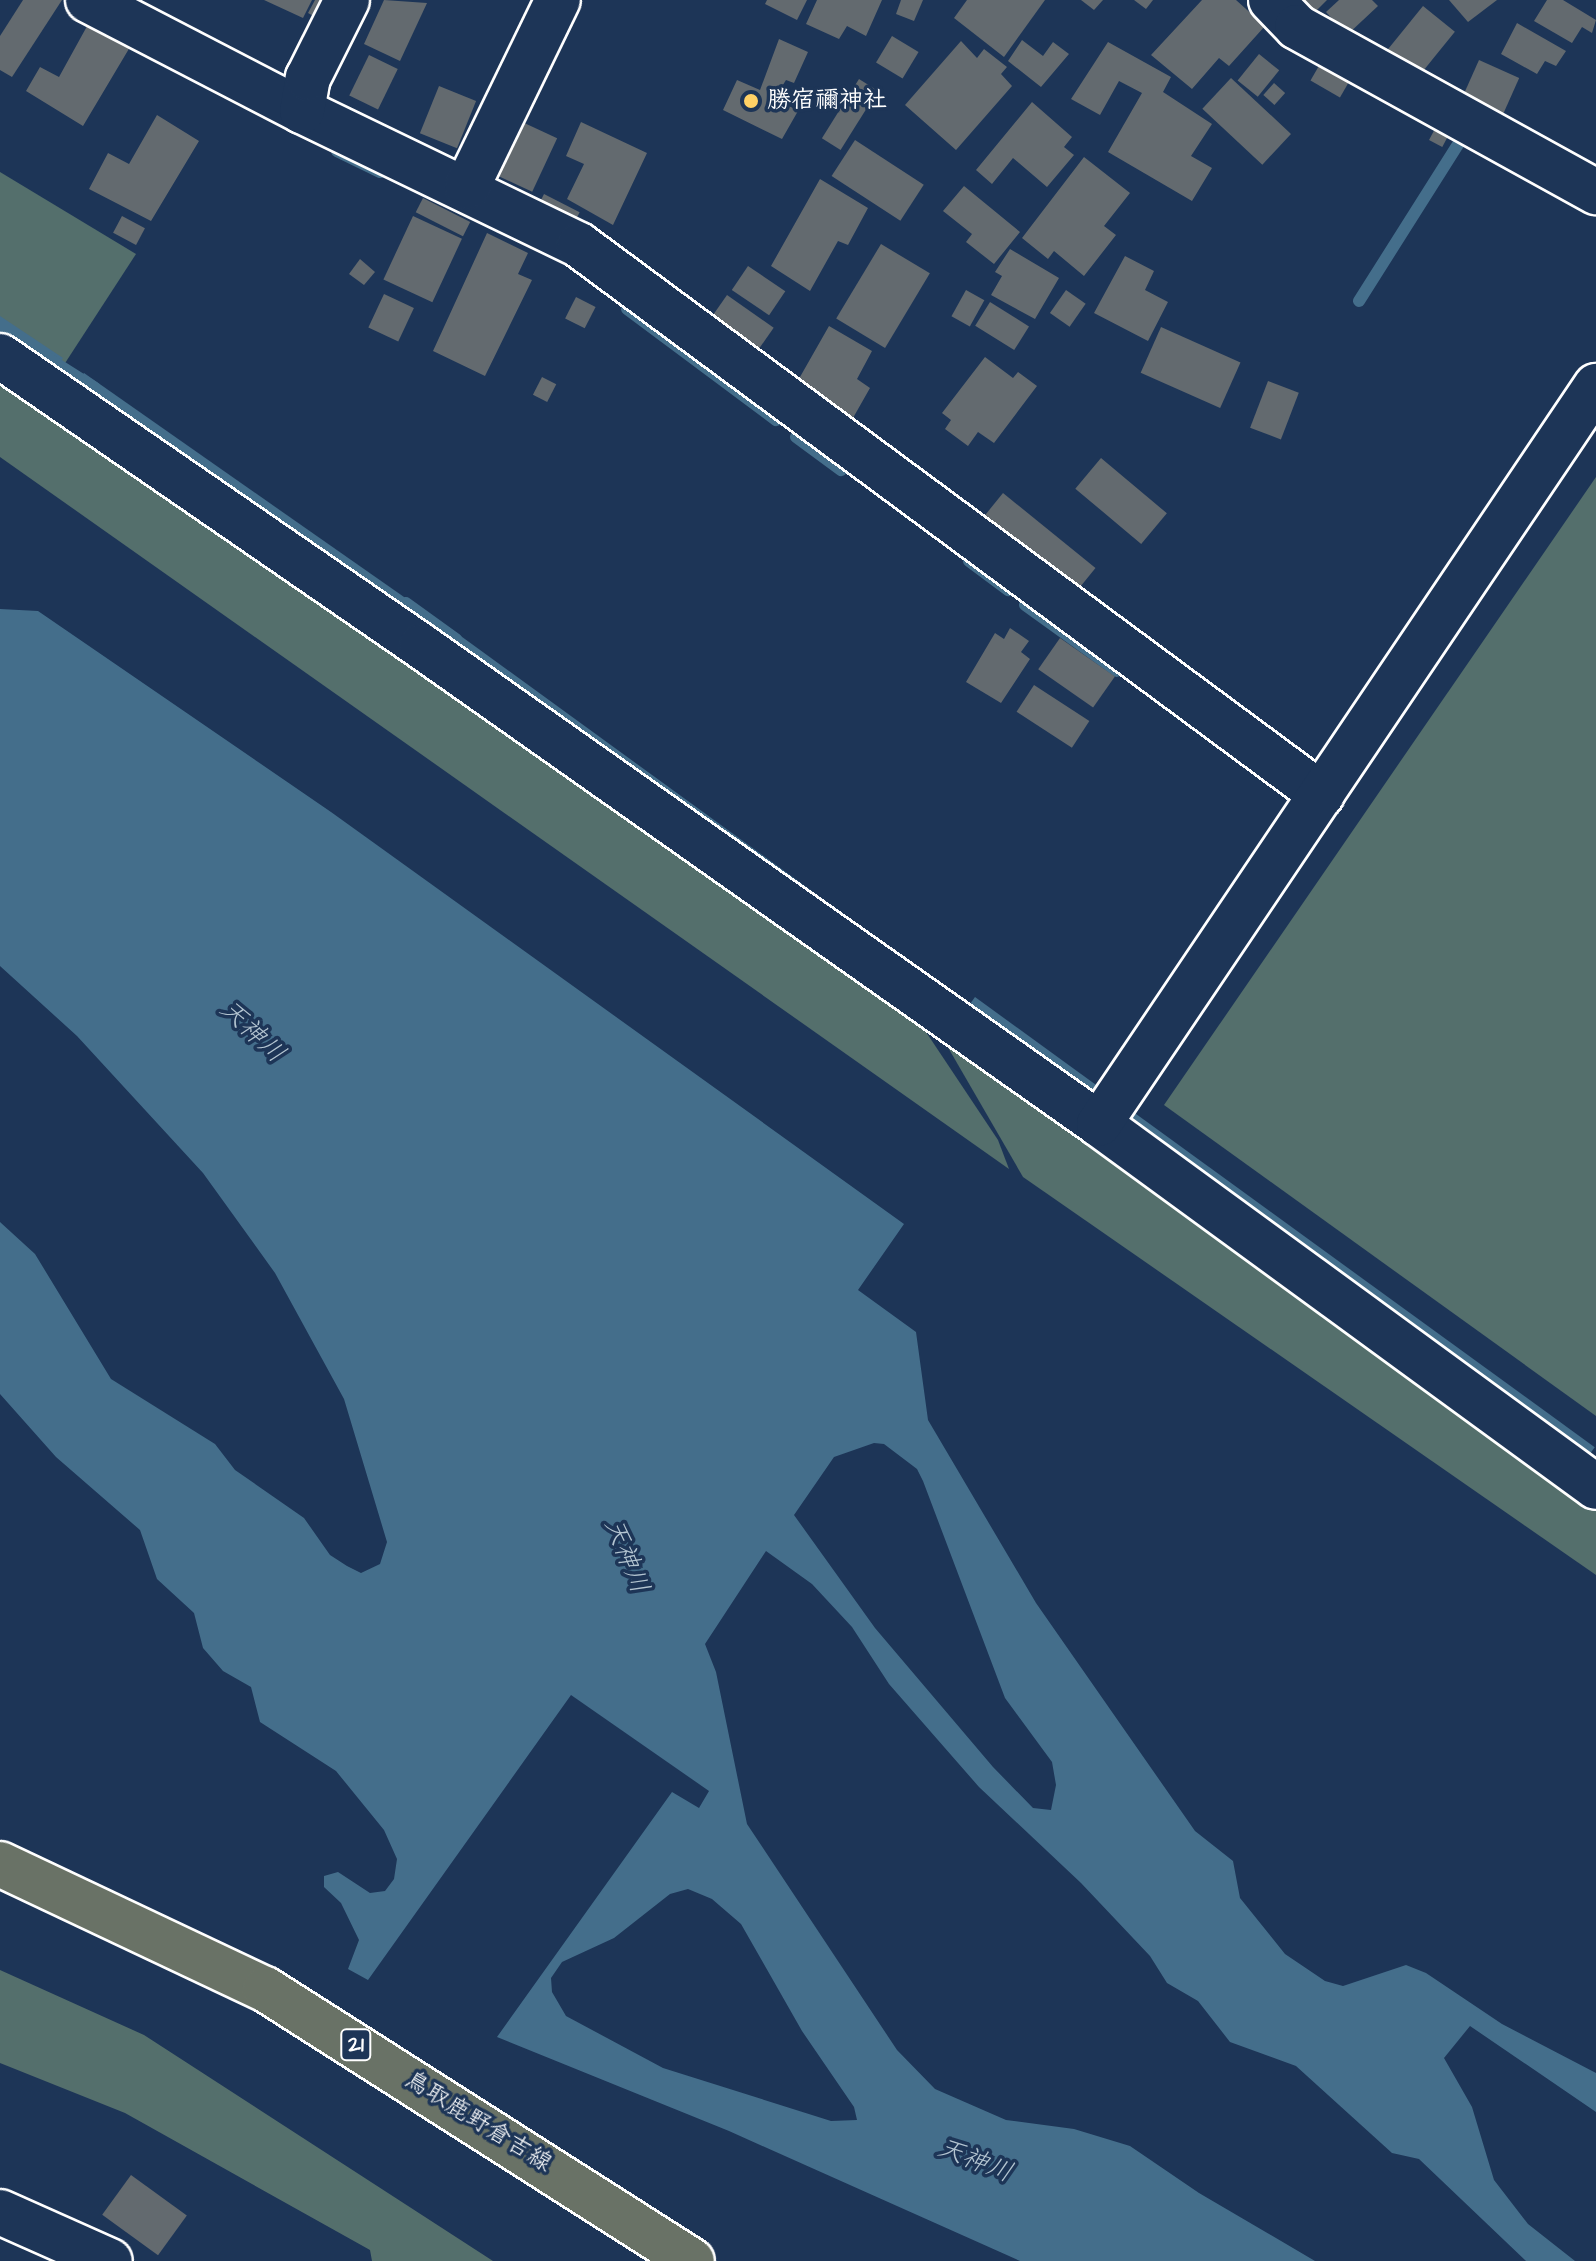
<!DOCTYPE html>
<html>
<head>
<meta charset="utf-8">
<style>
  body { margin:0 }
  #map { position:relative; width:1596px; height:2261px; overflow:hidden; background:#1d3557; font-family:"Architects Daughter","Klee One",sans-serif }
  div>[style] { position:absolute }
  [style*='--x'] { left:calc(var(--x)*1px); top:calc(var(--y)*1px); width:calc(var(--w)*1px); rotate:calc(var(--a)*1deg) }
  .green>* { inset:0; background:#546f6c }
  .water>* { inset:0; background:#446e8b; transform-origin:0 0 }
  .stream>* { height:12px; margin:-6px; padding:0 6px; transform-origin:6px; border-radius:6px; background:#446e8b }
  .building>* { inset:0; background:#636a6f; transform-origin:0 0 }
  .roads { filter:drop-shadow(2px 0 #fff) drop-shadow(-2px 0 #fff) drop-shadow(0 2px #fff) drop-shadow(0 -2px #fff) }
  .minor>* { height:44px; margin:-22px; padding:0 22px; transform-origin:22px; border-radius:22px; background:#1d3557 }
  .primary>* { height:44px; margin:-22px; padding:0 22px; transform-origin:22px; border-radius:22px; background:#697266 }
  .dots>* { width:22px; height:22px; translate:-50% -50%; box-sizing:border-box; border:4px solid #1d3557; border-radius:50% }
  span { translate:-50% -50%; white-space:nowrap; text-align:center; line-height:1.15; -webkit-text-stroke:7px #1d3557; paint-order:stroke }
  .shield-label span { padding:2px 6px; background:#1d3557; border:2px solid; border-radius:6px; -webkit-text-stroke-width:0 }
  .shield-label { font-size:22px; color:#fff; font-weight:700 }
  .poi-label { font-size:24px; color:#fff; font-weight:700 }
  .left { translate:0 -50%; text-align:left }
  .street-label { font-size:24px; color:#fff }
  .water-label { font-size:26px; color:#b4c5d1; font-style:italic }
</style>
</head>
<body>
<div id="map">
  <div class="green">
    <div style="clip-path:polygon(0 172px,136px 254px,56px 377px,0 336px)"></div>
    <div style="clip-path:polygon(0 373px,916px 1017px,998px 1140px,1009px 1169px,0 457px)"></div>
    <div style="clip-path:polygon(1596px 477px,1596px 1416px,1164px 1105px)"></div>
    <div style="clip-path:polygon(949px 1040px,1596px 1505px,1596px 1575px,1023px 1177px,946px 1044px)"></div>
    <div style="clip-path:polygon(0 1970px,144px 2035px,493px 2261px,372px 2261px,370px 2250px,125px 2113px,0 2063px)"></div>
  </div>
  <div class="water">
    <div style="clip-path:polygon(0 316px,63px 358px,55px 369px,0 333px)"></div>
    <div style="left:84px;top:373px;width:409px;height:12px;rotate:35deg"></div>
    <div style="clip-path:polygon(evenodd,0 609px,38px 611px,331px 812px,904px 1224px,858px 1290px,916px 1332px,928px 1420px,1036px 1603px,1195px 1831px,1233px 1861px,1240px 1898px,1285px 1954px,1325px 1981px,1343px 1986px,1406px 1965px,1426px 1973px,1502px 2024px,1596px 2073px,1596px 2112px,1470px 2026px,1444px 2058px,1472px 2107px,1494px 2180px,1528px 2224px,1575px 2261px,1526px 2261px,1419px 2159px,1392px 2153px,1296px 2066px,1230px 2042px,1198px 2001px,1167px 1983px,1150px 1956px,1081px 1883px,979px 1787px,889px 1684px,852px 1627px,812px 1584px,766px 1551px,705px 1644px,716px 1672px,747px 1824px,897px 2050px,935px 2089px,1006px 2120px,1074px 2129px,1130px 2146px,1199px 2193px,1315px 2261px,1020px 2261px,729px 2131px,497px 2037px,672px 1792px,699px 1808px,709px 1791px,571px 1695px,368px 1980px,348px 1969px,359px 1940px,341px 1903px,324px 1887px,324px 1876px,338px 1872px,370px 1893px,385px 1891px,394px 1879px,397px 1859px,384px 1830px,336px 1771px,260px 1722px,251px 1687px,223px 1671px,203px 1648px,194px 1613px,157px 1579px,140px 1530px,56px 1457px,0 1394px,0 1222px,35px 1254px,111px 1379px,215px 1444px,235px 1470px,304px 1518px,330px 1555px,347px 1566px,361px 1573px,380px 1564px,387px 1542px,344px 1399px,275px 1273px,203px 1173px,77px 1036px,0 966px,0 609px,874px 1443px,884px 1444px,917px 1469px,923px 1481px,1005px 1698px,1052px 1762px,1056px 1785px,1051px 1810px,1033px 1808px,993px 1767px,875px 1628px,794px 1515px,834px 1457px,874px 1443px,0 609px,688px 1889px,712px 1899px,741px 1924px,802px 2031px,854px 2107px,857px 2120px,831px 2121px,663px 2068px,566px 2016px,552px 1992px,551px 1978px,562px 1962px,614px 1938px,670px 1894px,688px 1889px)"></div>
    <div style="left:447px;top:626px;width:622px;height:11px;rotate:36deg"></div>
    <div style="left:975px;top:997px;width:766px;height:12px;rotate:36deg"></div>
  </div>
  <div class="stream">
    <div style="--x:337;--y:151;--w:48;--a:26"></div>
    <div style="--x:1359;--y:301;--w:189;--a:-57.7"></div>
    <div style="--x:627;--y:309;--w:186;--a:36.7"></div>
    <div style="--x:46;--y:357;--w:58;--a:32.3"></div>
    <div style="--x:796;--y:437;--w:56;--a:36.3"></div>
    <div style="--x:969;--y:561;--w:49;--a:36.6"></div>
    <div style="--x:406;--y:603;--w:62;--a:35.8"></div>
    <div style="--x:1025;--y:605;--w:113;--a:35.7"></div>
  </div>
  <div class="building">
    <div style="clip-path:polygon(23px 0,62px 0,12px 77px,0 70px,0 36px)"></div>
    <div style="clip-path:polygon(264px 0,312px 0,303px 18px)"></div>
    <div style="clip-path:polygon(315px 0,327px 0,317px 18px,308px 13px)"></div>
    <div style="clip-path:polygon(384px 0,427px 3px,400px 61px,364px 44px)"></div>
    <div style="clip-path:polygon(767px 0,807px 0,797px 20px,765px 4px)"></div>
    <div style="clip-path:polygon(817px 0,882px 0,866px 36px,847px 26px,839px 39px,806px 24px)"></div>
    <div style="clip-path:polygon(901px 0,923px 0,914px 21px,896px 14px)"></div>
    <div style="clip-path:polygon(967px 0,1045px 0,1004px 57px,954px 18px)"></div>
    <div style="clip-path:polygon(1081px 0,1103px 0,1094px 10px)"></div>
    <div style="clip-path:polygon(1134px 0,1153px 0,1146px 9px)"></div>
    <div style="clip-path:polygon(1202px 0,1236px 0,1265px 26px,1229px 66px,1219px 58px,1192px 89px,1151px 55px)"></div>
    <div style="clip-path:polygon(1297px 0,1327px 0,1312px 15px)"></div>
    <div style="clip-path:polygon(1339px 0,1372px 0,1378px 6px,1347px 35px,1326px 12px)"></div>
    <div style="clip-path:polygon(1449px 0,1497px 0,1468px 22px)"></div>
    <div style="clip-path:polygon(1547px 0,1563px 0,1596px 20px,1592px 33px,1582px 27px,1572px 43px,1534px 21px)"></div>
    <div style="left:1423px;top:6px;width:41px;height:56px;rotate:39deg"></div>
    <div style="clip-path:polygon(91px 19px,133px 42px,83px 126px,26px 91px,40px 67px,59px 77px)"></div>
    <div style="clip-path:polygon(1517px 23px,1566px 51px,1556px 66px,1545px 61px,1537px 74px,1501px 54px)"></div>
    <div style="left:892px;top:36px;width:31px;height:31px;rotate:31deg"></div>
    <div style="clip-path:polygon(779px 39px,808px 52px,794px 83px,786px 80px,775px 98px,798px 111px,782px 139px,723px 110px,737px 80px,760px 90px)"></div>
    <div style="clip-path:polygon(1022px 40px,1043px 56px,1053px 42px,1069px 54px,1041px 87px,1008px 61px)"></div>
    <div style="clip-path:polygon(961px 41px,977px 58px,984px 49px,1007px 67px,1001px 74px,1012px 86px,956px 150px,905px 105px)"></div>
    <div style="clip-path:polygon(1108px 42px,1171px 77px,1163px 92px,1212px 124px,1191px 156px,1212px 168px,1192px 201px,1108px 152px,1142px 93px,1119px 81px,1100px 115px,1071px 99px)"></div>
    <div style="left:1259px;top:54px;width:26px;height:34px;rotate:39deg"></div>
    <div style="left:369px;top:55px;width:32px;height:45px;rotate:26deg"></div>
    <div style="left:1479px;top:60px;width:44px;height:43px;rotate:24deg"></div>
    <div style="left:1320px;top:64px;width:34px;height:19px;rotate:30deg"></div>
    <div style="left:1231px;top:78px;width:82px;height:42px;rotate:43deg"></div>
    <div style="left:859px;top:79px;width:22px;height:70px;rotate:32deg"></div>
    <div style="left:1274px;top:83px;width:15px;height:16px;rotate:42deg"></div>
    <div style="left:439px;top:86px;width:40px;height:51px;rotate:22deg"></div>
    <div style="clip-path:polygon(1032px 102px,1072px 137px,1064px 147px,1074px 155px,1047px 187px,1013px 158px,992px 184px,976px 170px)"></div>
    <div style="clip-path:polygon(157px 115px,199px 141px,151px 221px,89px 189px,108px 153px,129px 164px)"></div>
    <div style="left:520px;top:121px;width:41px;height:59px;rotate:25deg"></div>
    <div style="clip-path:polygon(581px 122px,647px 153px,613px 225px,567px 199px,584px 164px,566px 156px)"></div>
    <div style="left:1437px;top:125px;width:15px;height:17px;rotate:28deg"></div>
    <div style="left:855px;top:140px;width:82px;height:43px;rotate:33deg"></div>
    <div style="clip-path:polygon(1084px 157px,1130px 193px,1104px 226px,1116px 235px,1084px 276px,1054px 251px,1048px 259px,1022px 238px)"></div>
    <div style="clip-path:polygon(820px 179px,868px 208px,848px 245px,838px 241px,810px 291px,771px 266px)"></div>
    <div style="clip-path:polygon(964px 186px,1020px 232px,994px 264px,966px 242px,972px 234px,943px 211px)"></div>
    <div style="left:544px;top:194px;width:40px;height:17px;rotate:27deg"></div>
    <div style="left:423px;top:198px;width:53px;height:16px;rotate:27deg"></div>
    <div style="left:122px;top:216px;width:26px;height:19px;rotate:28deg"></div>
    <div style="left:413px;top:216px;width:54px;height:70px;rotate:25deg"></div>
    <div style="clip-path:polygon(487px 233px,528px 253px,518px 274px,532px 280px,485px 376px,433px 351px)"></div>
    <div style="left:881px;top:244px;width:57px;height:87px;rotate:31deg"></div>
    <div style="clip-path:polygon(1010px 249px,1059px 278px,1035px 319px,991px 295px,1002px 276px,995px 272px)"></div>
    <div style="clip-path:polygon(1125px 256px,1154px 271px,1145px 290px,1168px 302px,1148px 341px,1094px 313px)"></div>
    <div style="clip-path:polygon(360px 259px,375px 272px,364px 285px,349px 274px)"></div>
    <div style="left:748px;top:266px;width:45px;height:29px;rotate:34deg"></div>
    <div style="left:966px;top:290px;width:21px;height:30px;rotate:29deg"></div>
    <div style="left:1066px;top:290px;width:24px;height:28px;rotate:35deg"></div>
    <div style="left:384px;top:294px;width:33px;height:37px;rotate:25deg"></div>
    <div style="left:727px;top:295px;width:57px;height:39px;rotate:35deg"></div>
    <div style="left:576px;top:297px;width:22px;height:24px;rotate:27deg"></div>
    <div style="left:990px;top:302px;width:46px;height:28px;rotate:32deg"></div>
    <div style="clip-path:polygon(829px 326px,872px 351px,857px 379px,870px 388px,849px 425px,792px 391px)"></div>
    <div style="left:1161px;top:327px;width:87px;height:50px;rotate:24deg"></div>
    <div style="clip-path:polygon(985px 357px,1013px 378px,1018px 372px,1037px 386px,994px 443px,978px 432px,968px 446px,945px 429px,951px 420px,942px 413px)"></div>
    <div style="left:542px;top:377px;width:16px;height:20px;rotate:27deg"></div>
    <div style="left:1268px;top:381px;width:33px;height:50px;rotate:21deg"></div>
    <div style="left:1101px;top:458px;width:86px;height:40px;rotate:40deg"></div>
    <div style="left:1003px;top:493px;width:119px;height:39px;rotate:39deg"></div>
    <div style="clip-path:polygon(1010px 628px,1029px 641px,1021px 652px,1030px 659px,1001px 703px,966px 682px,995px 633px,1004px 639px)"></div>
    <div style="left:1060px;top:638px;width:67px;height:38px;rotate:35deg"></div>
    <div style="left:1034px;top:685px;width:66px;height:32px;rotate:33deg"></div>
    <div style="left:131px;top:2175px;width:69px;height:49px;rotate:36deg"></div>
  </div>
  <div class="roads">
    <div class="minor">
      <div style="--x:88;--y:0;--w:241;--a:27.4"></div>
      <div style="--x:302;--y:111;--w:308;--a:25.8"></div>
      <div style="--x:579;--y:245;--w:924;--a:36.51"></div>
      <div style="--x:1271;--y:0;--w:37;--a:46"></div>
      <div style="--x:1297;--y:27;--w:342;--a:28.9"></div>
      <div style="--x:302;--y:111;--w:34;--a:-80"></div>
      <div style="--x:308;--y:78;--w:87;--a:-63.4"></div>
      <div style="--x:467;--y:187;--w:208;--a:-64.1"></div>
      <div style="--x:0;--y:356;--w:511;--a:34.56"></div>
      <div style="--x:421;--y:646;--w:830;--a:35.18"></div>
      <div style="--x:1099;--y:1124;--w:615;--a:36.14"></div>
      <div style="--x:1099;--y:1124;--w:890;--a:-56.04"></div>
      <div style="--x:0;--y:2212;--w:120;--a:24"></div>
    </div>
    <div class="primary">
      <div style="--x:0;--y:1864;--w:293;--a:25.3"></div>
      <div style="--x:265;--y:1989;--w:506;--a:32.5"></div>
    </div>
  </div>
  <div class="dots">
    <div style="left:751px;top:101px;background:#ffd166"></div>
  </div>
  <div class="shield-label">
    <span style="left:356px;top:2045px">21</span>
  </div>
  <div class="poi-label">
    <span class="left" style="left:767px;top:101px">勝宿禰神社</span>
  </div>
  <div class="street-label">
    <span style="left:478px;top:2122px;rotate:32deg">鳥取鹿野倉吉線</span>
  </div>
  <div class="water-label">
    <span style="left:252px;top:1032px;rotate:43deg">天神川</span>
    <span style="left:626px;top:1556px;rotate:68deg">天神川</span>
    <span style="left:975px;top:2161px;rotate:21deg">天神川</span>
  </div>
</div>
</body>
</html>
